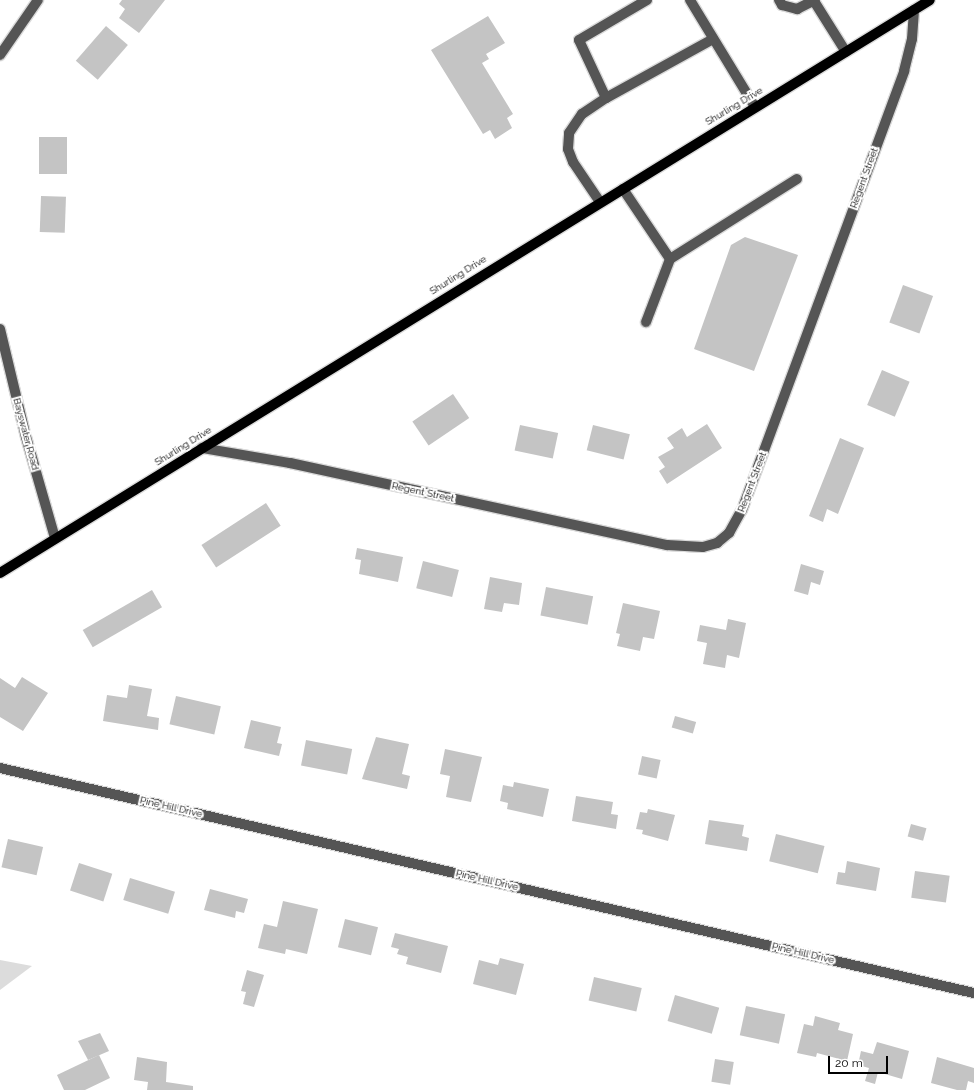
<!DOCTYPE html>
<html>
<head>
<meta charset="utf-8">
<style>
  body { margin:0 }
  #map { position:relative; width:974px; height:1090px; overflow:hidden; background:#fff; font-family:Raleway,sans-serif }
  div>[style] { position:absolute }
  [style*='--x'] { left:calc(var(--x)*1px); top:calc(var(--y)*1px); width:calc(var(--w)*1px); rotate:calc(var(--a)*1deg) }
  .green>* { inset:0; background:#dcdcdc }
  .building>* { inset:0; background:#c4c4c4; transform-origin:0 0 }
  .roads { filter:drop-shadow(1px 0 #dbdbdb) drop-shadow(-1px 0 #dbdbdb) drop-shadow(0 1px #dbdbdb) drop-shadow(0 -1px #dbdbdb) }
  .minor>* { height:10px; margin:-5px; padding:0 5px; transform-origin:5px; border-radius:5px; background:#555 }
  .major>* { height:10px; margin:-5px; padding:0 5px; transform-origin:5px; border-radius:5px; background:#000 }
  span { translate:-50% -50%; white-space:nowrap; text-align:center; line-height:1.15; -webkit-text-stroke:4px #fff; paint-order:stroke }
  .street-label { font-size:10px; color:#000 }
  .scale { position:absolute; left:828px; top:1056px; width:60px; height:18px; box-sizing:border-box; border:2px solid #000; border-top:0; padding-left:5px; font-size:12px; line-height:14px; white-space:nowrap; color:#000; -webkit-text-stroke:3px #fff; paint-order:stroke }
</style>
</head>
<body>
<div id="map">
  <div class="green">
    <div style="clip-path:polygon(0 960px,32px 966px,0 990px)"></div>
  </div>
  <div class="building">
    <div style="clip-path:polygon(122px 0,165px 0,139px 33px,119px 18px,125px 9px,119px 4px)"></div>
    <div style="clip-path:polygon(488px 16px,505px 43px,486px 54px,489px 59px,482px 63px,513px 114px,507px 118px,512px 128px,495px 139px,490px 130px,483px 134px,431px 50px)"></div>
    <div style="left:106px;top:26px;width:29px;height:46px;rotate:41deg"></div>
    <div style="left:39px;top:137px;width:28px;height:37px"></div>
    <div style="left:41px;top:196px;width:25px;height:36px;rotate:2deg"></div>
    <div style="clip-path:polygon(745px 237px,798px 255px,754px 371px,694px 349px,731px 245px)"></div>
    <div style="left:903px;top:285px;width:32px;height:40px;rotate:20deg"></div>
    <div style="left:882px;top:370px;width:30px;height:38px;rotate:23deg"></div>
    <div style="left:453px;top:394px;width:29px;height:49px;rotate:56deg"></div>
    <div style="clip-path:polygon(707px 424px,722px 448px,667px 484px,659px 471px,665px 467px,658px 457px,674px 448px,667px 438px,682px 428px,687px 437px)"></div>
    <div style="left:520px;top:425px;width:39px;height:26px;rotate:12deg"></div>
    <div style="left:593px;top:425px;width:38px;height:26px;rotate:14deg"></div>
    <div style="clip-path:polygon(840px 438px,864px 448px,838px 514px,827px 509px,823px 522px,809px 516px)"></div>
    <div style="left:266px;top:503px;width:27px;height:77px;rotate:57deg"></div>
    <div style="clip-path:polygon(357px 548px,403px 557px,398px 582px,359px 574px,361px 560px,355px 559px)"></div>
    <div style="left:423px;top:561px;width:37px;height:28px;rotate:14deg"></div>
    <div style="clip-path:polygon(801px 564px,824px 571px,820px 585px,811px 582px,808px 595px,794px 591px)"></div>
    <div style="clip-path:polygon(490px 577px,522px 583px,519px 605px,504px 603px,502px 612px,484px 609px)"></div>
    <div style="left:546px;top:587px;width:48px;height:29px;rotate:11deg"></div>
    <div style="left:152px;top:590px;width:20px;height:80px;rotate:60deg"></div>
    <div style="clip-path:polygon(623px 603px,660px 611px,654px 639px,643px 637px,640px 651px,617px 646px,620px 634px,616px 633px)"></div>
    <div style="clip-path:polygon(728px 619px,746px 623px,739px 658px,727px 655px,725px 668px,703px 664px,707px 643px,697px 641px,700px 625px,726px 630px)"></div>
    <div style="clip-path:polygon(22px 677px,48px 693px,23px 731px,0 717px,0 678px,15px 688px)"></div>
    <div style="clip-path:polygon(129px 685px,152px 689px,147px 716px,159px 718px,158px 730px,103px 721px,107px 695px,127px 698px)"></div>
    <div style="left:176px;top:696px;width:46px;height:29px;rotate:13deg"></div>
    <div style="left:675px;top:716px;width:22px;height:12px;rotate:16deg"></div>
    <div style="clip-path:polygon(251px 720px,281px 727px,277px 743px,282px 744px,279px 756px,244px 748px)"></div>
    <div style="clip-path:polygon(376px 737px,409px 744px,402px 774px,410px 776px,407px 789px,362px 779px)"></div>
    <div style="left:306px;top:740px;width:47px;height:26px;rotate:11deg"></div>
    <div style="clip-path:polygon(445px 749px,482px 757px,471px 802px,446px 797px,450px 776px,440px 774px)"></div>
    <div style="left:642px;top:756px;width:19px;height:19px;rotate:12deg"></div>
    <div style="clip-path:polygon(514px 782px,549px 789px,543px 817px,507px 809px,508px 803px,500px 801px,503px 785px,513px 787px)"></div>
    <div style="clip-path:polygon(576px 796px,613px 802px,611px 814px,618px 815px,616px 829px,572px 821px)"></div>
    <div style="clip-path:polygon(648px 809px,675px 815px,668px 841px,642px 834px,643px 830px,636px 829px,640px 812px,647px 813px)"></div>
    <div style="clip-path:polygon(709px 820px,744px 825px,742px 836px,749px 838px,747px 851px,705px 844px)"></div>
    <div style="left:911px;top:824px;width:16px;height:13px;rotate:15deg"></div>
    <div style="left:776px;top:834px;width:50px;height:28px;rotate:14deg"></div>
    <div style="left:8px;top:839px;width:36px;height:29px;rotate:13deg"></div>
    <div style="clip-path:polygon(847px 861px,880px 868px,876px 891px,836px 884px,838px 872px,845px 873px)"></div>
    <div style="left:79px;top:863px;width:35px;height:29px;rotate:18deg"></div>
    <div style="left:915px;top:871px;width:35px;height:27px;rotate:8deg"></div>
    <div style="left:130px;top:878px;width:47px;height:23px;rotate:17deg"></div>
    <div style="clip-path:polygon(210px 889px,248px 899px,244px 913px,236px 911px,235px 918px,204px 910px)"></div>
    <div style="clip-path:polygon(283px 901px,318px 909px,307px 954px,286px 949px,285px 954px,258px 948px,264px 924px,277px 927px)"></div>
    <div style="left:345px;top:919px;width:34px;height:29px;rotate:14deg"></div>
    <div style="clip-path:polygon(395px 933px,448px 946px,441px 973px,406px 964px,408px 957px,397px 954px,399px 949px,391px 947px)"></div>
    <div style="clip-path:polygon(500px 958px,524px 964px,516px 995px,473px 984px,479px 960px,498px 965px)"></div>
    <div style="clip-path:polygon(247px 970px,264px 975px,254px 1007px,243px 1004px,246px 992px,241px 991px)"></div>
    <div style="left:594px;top:977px;width:49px;height:24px;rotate:13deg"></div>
    <div style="left:675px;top:995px;width:46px;height:27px;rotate:16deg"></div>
    <div style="left:746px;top:1006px;width:40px;height:30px;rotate:12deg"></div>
    <div style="clip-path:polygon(815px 1016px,840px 1023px,838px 1030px,853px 1034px,847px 1061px,817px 1053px,816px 1057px,797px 1053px,804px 1024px,813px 1026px)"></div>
    <div style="clip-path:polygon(100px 1033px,109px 1051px,88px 1060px,78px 1041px)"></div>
    <div style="clip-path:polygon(877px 1042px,909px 1051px,902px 1079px,878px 1072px,875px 1084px,865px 1081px,869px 1068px,858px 1065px,861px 1051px,873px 1054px)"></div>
    <div style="clip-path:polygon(99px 1055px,110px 1078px,85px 1090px,64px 1090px,57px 1075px)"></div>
    <div style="clip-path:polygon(137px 1057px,167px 1062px,166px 1082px,193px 1086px,193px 1090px,147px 1090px,148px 1082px,134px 1080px)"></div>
    <div style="clip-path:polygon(937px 1057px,974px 1068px,974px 1083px,968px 1081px,966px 1090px,957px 1090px,931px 1083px)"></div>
    <div style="left:715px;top:1059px;width:19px;height:23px;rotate:9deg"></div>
  </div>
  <div class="roads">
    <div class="minor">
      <div style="--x:690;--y:0;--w:125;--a:58.7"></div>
      <div style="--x:779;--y:0;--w:6;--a:59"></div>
      <div style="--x:782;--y:5;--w:16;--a:15"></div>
      <div style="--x:797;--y:9;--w:20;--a:-27"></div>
      <div style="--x:814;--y:1;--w:60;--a:57.9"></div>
      <div style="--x:0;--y:55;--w:67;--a:-55.4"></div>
      <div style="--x:606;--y:98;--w:122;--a:-28.9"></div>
      <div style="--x:623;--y:189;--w:84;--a:56.1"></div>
      <div style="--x:670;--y:259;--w:150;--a:-32.2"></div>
      <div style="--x:600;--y:202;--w:48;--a:-124"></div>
      <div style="--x:573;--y:162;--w:14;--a:-111"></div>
      <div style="--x:568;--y:149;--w:16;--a:-86"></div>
      <div style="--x:569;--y:133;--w:23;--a:-56"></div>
      <div style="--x:582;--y:114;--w:29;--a:-34"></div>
      <div style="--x:606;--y:98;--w:64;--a:-115"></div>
      <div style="--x:579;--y:40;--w:79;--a:-30.5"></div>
      <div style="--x:646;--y:322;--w:67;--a:-69.1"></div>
      <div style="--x:0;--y:329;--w:111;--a:76.5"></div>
      <div style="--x:26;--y:437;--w:105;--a:74"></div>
      <div style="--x:202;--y:448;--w:89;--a:9.7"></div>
      <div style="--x:290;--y:463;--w:386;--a:12.3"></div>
      <div style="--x:667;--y:545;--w:36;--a:3"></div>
      <div style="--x:703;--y:547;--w:15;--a:-16"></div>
      <div style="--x:717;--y:543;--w:16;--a:-40"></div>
      <div style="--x:729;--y:533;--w:26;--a:-61"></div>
      <div style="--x:742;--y:510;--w:468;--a:-69.7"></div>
      <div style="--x:904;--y:71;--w:33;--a:-76"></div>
      <div style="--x:912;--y:39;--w:29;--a:-86"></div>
      <div style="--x:0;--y:768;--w:1000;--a:13.01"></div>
    </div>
    <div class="major">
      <div style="--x:0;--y:573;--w:1092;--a:-31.64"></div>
    </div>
  </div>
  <div class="street-label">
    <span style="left:734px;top:106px;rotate:-31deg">Shurling Drive</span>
    <span style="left:864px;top:178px;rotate:-70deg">Regent Street</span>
    <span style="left:458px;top:275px;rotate:-32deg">Shurling Drive</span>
    <span style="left:26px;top:434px;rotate:75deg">Bayswater Road</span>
    <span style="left:183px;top:446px;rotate:-32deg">Shurling Drive</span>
    <span style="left:752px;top:482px;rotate:-69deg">Regent Street</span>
    <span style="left:423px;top:492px;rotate:12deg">Regent Street</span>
    <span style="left:171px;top:807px;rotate:13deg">Pine Hill Drive</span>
    <span style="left:487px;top:880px;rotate:13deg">Pine Hill Drive</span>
    <span style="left:803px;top:953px;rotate:13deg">Pine Hill Drive</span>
  </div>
  <div class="scale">20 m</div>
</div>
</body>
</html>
